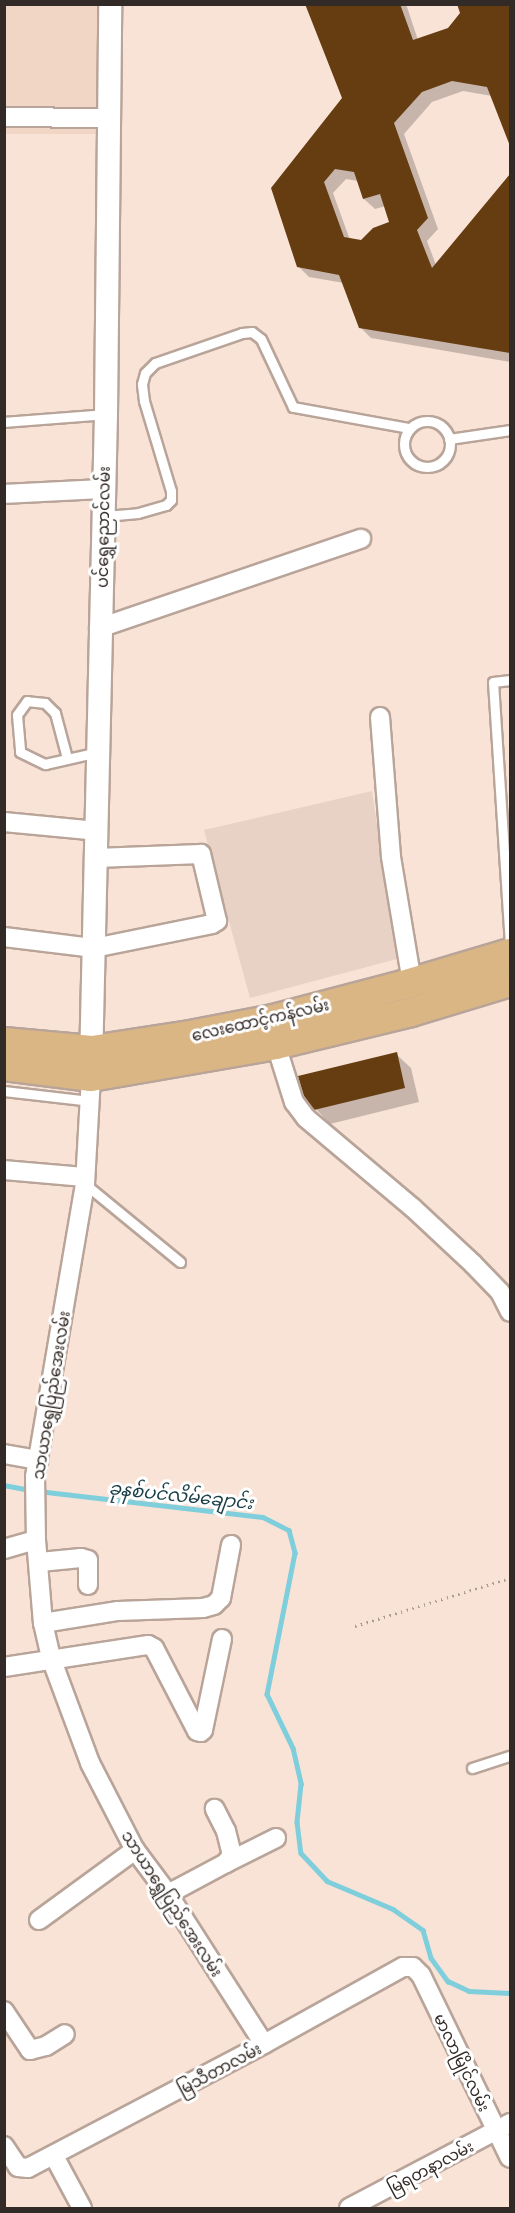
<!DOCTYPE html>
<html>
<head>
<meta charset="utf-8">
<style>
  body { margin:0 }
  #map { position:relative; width:515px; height:2213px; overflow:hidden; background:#f9e3d7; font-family:Literata,"Noto Sans Myanmar",serif }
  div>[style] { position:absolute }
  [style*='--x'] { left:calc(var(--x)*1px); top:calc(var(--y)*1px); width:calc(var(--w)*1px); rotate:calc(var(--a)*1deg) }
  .built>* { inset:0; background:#f1d5c5; transform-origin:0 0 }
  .education>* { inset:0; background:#e8d2c6 }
  .shadow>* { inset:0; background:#0003 }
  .stream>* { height:4.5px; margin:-2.25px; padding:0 2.25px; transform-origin:2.25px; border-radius:2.25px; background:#7fcedc }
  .building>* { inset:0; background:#653d11 }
  .path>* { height:3px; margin-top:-1.5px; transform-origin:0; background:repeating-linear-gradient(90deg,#ad9c94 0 1.5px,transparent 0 6px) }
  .roads { filter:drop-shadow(2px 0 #b9a499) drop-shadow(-2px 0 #b9a499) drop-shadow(0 2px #b9a499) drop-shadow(0 -2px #b9a499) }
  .service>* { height:9px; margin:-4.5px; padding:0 4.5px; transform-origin:4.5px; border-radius:4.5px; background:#fff }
  .service>.ring { margin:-4.5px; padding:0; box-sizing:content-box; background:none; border:9px solid #fff; border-radius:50% }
  .minor>* { height:18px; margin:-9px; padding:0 9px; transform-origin:9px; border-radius:9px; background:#fff }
  .tertiary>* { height:22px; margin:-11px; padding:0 11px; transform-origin:11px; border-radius:11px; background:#fff }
  .primary>* { height:28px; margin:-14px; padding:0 14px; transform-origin:14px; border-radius:14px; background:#dbb685 }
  span { translate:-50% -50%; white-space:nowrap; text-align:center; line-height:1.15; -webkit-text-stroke:6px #fff; paint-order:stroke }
  .street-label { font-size:16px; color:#322a26 }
  .water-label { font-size:18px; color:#193e45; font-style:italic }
  .frame { position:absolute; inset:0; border:6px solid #322a26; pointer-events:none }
</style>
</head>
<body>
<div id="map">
  <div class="built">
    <div style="left:4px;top:5px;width:94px;height:129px"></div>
  </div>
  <div class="education">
    <div style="clip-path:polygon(372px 791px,397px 959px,250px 998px,204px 830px)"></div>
  </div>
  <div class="shadow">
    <div style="clip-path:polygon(evenodd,307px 4px,406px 4px,418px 40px,448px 29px,462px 13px,459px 4px,510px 4px,510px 145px,492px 96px,463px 91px,432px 102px,404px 134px,438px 229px,427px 241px,436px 265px,507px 180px,510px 181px,510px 362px,371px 338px,360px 327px,344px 283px,309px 277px,298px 266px,343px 99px,307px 4px,346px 179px,358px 181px,364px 199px,375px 209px,386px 206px,391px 223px,361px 242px,350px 240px,333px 193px,346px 179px)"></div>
    <div style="clip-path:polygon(396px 1054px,411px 1068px,419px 1102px,330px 1124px,316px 1109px)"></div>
  </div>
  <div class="stream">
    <div style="--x:4;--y:1485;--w:26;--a:11"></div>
    <div style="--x:38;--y:1491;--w:226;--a:6.6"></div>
    <div style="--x:263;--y:1517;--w:29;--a:27"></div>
    <div style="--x:289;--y:1530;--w:24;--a:75"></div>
    <div style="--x:295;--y:1553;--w:144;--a:101.2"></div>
    <div style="--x:267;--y:1694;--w:60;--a:64.3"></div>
    <div style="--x:293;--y:1748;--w:37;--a:77"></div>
    <div style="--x:301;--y:1784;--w:38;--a:96"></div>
    <div style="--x:297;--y:1822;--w:31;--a:83"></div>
    <div style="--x:301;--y:1853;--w:38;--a:47"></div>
    <div style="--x:327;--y:1881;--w:72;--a:23"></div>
    <div style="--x:393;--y:1909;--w:37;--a:35"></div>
    <div style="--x:423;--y:1930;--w:29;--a:74"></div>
    <div style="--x:431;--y:1958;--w:29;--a:54"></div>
    <div style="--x:448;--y:1981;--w:23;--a:25"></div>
    <div style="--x:469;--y:1991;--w:41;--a:2.8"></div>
  </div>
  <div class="building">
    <div style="clip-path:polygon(evenodd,305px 4px,400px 4px,413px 40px,448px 28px,460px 13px,457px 4px,510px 4px,510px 146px,487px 87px,452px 81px,422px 92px,394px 123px,428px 218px,417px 230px,432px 268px,510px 174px,510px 353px,359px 328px,339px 275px,297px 267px,271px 188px,342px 98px,305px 4px,335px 169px,354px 172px,363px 199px,380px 194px,389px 222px,373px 228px,361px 240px,344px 237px,324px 182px,335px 169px)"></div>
    <div style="clip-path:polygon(397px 1052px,405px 1088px,314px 1110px,304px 1097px,298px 1076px)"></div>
  </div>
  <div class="path">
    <div style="--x:355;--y:1626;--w:162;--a:-17.2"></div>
  </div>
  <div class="roads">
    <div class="service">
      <div class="ring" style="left:404px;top:421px;width:37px;height:37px"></div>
      <div style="--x:4;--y:422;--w:102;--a:-4.5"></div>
      <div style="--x:449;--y:439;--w:62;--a:-8.4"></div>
      <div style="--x:105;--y:516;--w:33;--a:-5"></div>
      <div style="--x:138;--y:513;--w:29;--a:-16"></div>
      <div style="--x:166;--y:505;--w:7;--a:-45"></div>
      <div style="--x:171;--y:500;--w:9;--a:-90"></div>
      <div style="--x:171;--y:491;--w:94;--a:-106.7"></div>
      <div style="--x:144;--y:401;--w:17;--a:-97"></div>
      <div style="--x:142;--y:384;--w:11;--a:-75"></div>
      <div style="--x:145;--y:373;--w:14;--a:-45"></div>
      <div style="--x:155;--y:363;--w:92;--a:-19"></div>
      <div style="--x:242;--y:333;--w:10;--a:-6"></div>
      <div style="--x:252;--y:332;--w:11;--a:38"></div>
      <div style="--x:261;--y:339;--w:75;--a:64.8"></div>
      <div style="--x:293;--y:407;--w:118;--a:10.3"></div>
      <div style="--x:510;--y:680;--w:17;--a:173"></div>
      <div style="--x:493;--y:682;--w:266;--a:86.3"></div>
      <div style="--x:67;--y:758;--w:47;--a:-104.9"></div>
      <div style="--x:55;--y:713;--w:14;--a:-135"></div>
      <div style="--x:45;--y:703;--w:18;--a:-174"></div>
      <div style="--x:27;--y:701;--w:17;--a:126"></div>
      <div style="--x:17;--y:715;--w:37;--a:85"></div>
      <div style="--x:20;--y:752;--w:28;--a:26"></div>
      <div style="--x:45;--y:764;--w:54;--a:-12.8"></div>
      <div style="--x:4;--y:1091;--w:88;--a:6.6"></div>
      <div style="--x:85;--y:1184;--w:123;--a:39.4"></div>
      <div style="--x:472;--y:1768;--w:40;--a:-18"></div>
    </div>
    <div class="minor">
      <div style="--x:4;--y:117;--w:104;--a:0.6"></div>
      <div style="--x:4;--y:494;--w:99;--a:-2.9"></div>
      <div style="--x:99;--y:628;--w:277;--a:-18.8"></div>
      <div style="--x:380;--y:717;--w:140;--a:85.5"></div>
      <div style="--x:391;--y:857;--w:128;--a:80.5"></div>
      <div style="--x:4;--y:822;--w:93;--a:5.5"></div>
      <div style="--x:4;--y:937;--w:91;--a:7"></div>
      <div style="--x:94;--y:948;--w:120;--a:-11.5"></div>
      <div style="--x:212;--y:924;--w:6;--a:-31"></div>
      <div style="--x:217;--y:921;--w:69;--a:-103.4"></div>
      <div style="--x:201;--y:854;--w:105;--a:177.8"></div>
      <div style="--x:276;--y:1045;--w:60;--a:72.5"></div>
      <div style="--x:294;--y:1102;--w:20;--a:53"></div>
      <div style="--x:306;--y:1118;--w:140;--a:40.1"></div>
      <div style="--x:413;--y:1208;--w:82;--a:43"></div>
      <div style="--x:473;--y:1264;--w:39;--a:46"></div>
      <div style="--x:500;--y:1292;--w:22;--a:63"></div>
      <div style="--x:91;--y:1077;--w:107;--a:93.2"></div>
      <div style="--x:85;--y:1184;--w:297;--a:99.7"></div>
      <div style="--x:35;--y:1477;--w:63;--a:89.1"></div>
      <div style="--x:36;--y:1540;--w:83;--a:85.2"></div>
      <div style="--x:43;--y:1623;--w:36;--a:77"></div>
      <div style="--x:51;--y:1658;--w:112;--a:69.6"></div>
      <div style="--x:90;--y:1763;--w:98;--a:62.7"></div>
      <div style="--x:135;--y:1850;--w:55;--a:53.1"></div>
      <div style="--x:168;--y:1894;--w:178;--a:57.4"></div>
      <div style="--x:4;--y:1170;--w:80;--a:5"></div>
      <div style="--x:4;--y:1454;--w:35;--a:10"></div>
      <div style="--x:4;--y:1549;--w:33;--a:-16"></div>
      <div style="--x:40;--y:1562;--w:41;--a:-5.6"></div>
      <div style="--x:81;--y:1558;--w:7;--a:16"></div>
      <div style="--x:88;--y:1560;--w:25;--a:90"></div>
      <div style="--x:43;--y:1623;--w:76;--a:-9.1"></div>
      <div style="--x:118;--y:1611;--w:85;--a:-2"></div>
      <div style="--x:203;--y:1608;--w:11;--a:-15"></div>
      <div style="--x:214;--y:1605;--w:10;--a:-45"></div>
      <div style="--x:221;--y:1598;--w:54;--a:-79.3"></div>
      <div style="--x:4;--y:1667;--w:146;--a:-8.7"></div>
      <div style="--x:148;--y:1645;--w:7;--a:27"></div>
      <div style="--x:154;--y:1648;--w:93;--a:62.6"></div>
      <div style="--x:197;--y:1731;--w:4;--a:14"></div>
      <div style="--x:201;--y:1732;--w:3;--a:-45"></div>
      <div style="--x:203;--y:1730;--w:93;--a:-78.2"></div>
      <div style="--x:226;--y:1863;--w:56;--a:-26.6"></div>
      <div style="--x:168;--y:1894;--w:66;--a:-28.1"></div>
      <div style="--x:226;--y:1863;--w:10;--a:-53"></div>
      <div style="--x:232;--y:1855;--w:25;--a:-104"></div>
      <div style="--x:226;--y:1831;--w:25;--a:-117"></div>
      <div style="--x:39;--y:1920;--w:119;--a:-36.1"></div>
      <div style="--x:4;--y:2011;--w:47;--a:56.3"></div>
      <div style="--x:30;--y:2050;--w:16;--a:-14"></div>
      <div style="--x:46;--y:2046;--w:22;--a:-32"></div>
      <div style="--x:4;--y:2146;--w:25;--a:56"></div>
      <div style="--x:18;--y:2167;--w:10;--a:6"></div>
      <div style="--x:28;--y:2168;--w:267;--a:-27.7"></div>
      <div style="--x:264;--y:2044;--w:159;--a:-29"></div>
      <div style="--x:403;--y:1967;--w:10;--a:0"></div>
      <div style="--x:413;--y:1967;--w:11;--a:45"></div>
      <div style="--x:421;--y:1975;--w:203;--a:64.1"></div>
      <div style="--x:54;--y:2156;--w:59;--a:61.7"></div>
      <div style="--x:349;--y:2208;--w:182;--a:-27.8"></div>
    </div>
    <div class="tertiary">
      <div style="--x:91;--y:1065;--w:651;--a:-88.68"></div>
      <div style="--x:106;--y:414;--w:410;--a:-89.4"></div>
    </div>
    <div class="primary">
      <div style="--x:4;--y:1042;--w:88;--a:5.2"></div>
      <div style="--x:92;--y:1050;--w:99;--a:-8.7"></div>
      <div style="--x:190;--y:1035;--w:85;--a:-10.9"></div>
      <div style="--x:273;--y:1019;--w:134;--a:-14.7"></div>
      <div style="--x:403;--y:985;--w:112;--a:-16.7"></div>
      <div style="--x:4;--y:1066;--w:88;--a:7.2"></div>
      <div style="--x:91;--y:1077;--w:188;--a:-9.8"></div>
      <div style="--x:276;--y:1045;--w:139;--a:-13.7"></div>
      <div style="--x:411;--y:1012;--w:103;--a:-16.9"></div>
    </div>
  </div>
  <div class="street-label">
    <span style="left:102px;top:527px;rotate:-89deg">ပင်ရွှေညောင်လမ်း</span>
    <span style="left:260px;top:1019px;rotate:-13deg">လေးထောင့်ကန်လမ်း</span>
    <span style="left:50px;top:1395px;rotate:-81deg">သာယာရွှေပြည်အေးလမ်း</span>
    <span style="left:173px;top:1903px;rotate:57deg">သာယာရွှေပြည်အေးလမ်း</span>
    <span style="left:463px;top:2062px;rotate:64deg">မာလာမြိုင်လမ်း</span>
    <span style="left:219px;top:2068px;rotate:-28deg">မြသီတာလမ်း</span>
    <span style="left:430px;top:2166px;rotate:-28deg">မြရတနာလမ်း</span>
  </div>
  <div class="water-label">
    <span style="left:181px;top:1495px;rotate:6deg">ခုနစ်ပင်လိမ်ချောင်း</span>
  </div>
  <div class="frame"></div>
</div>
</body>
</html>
